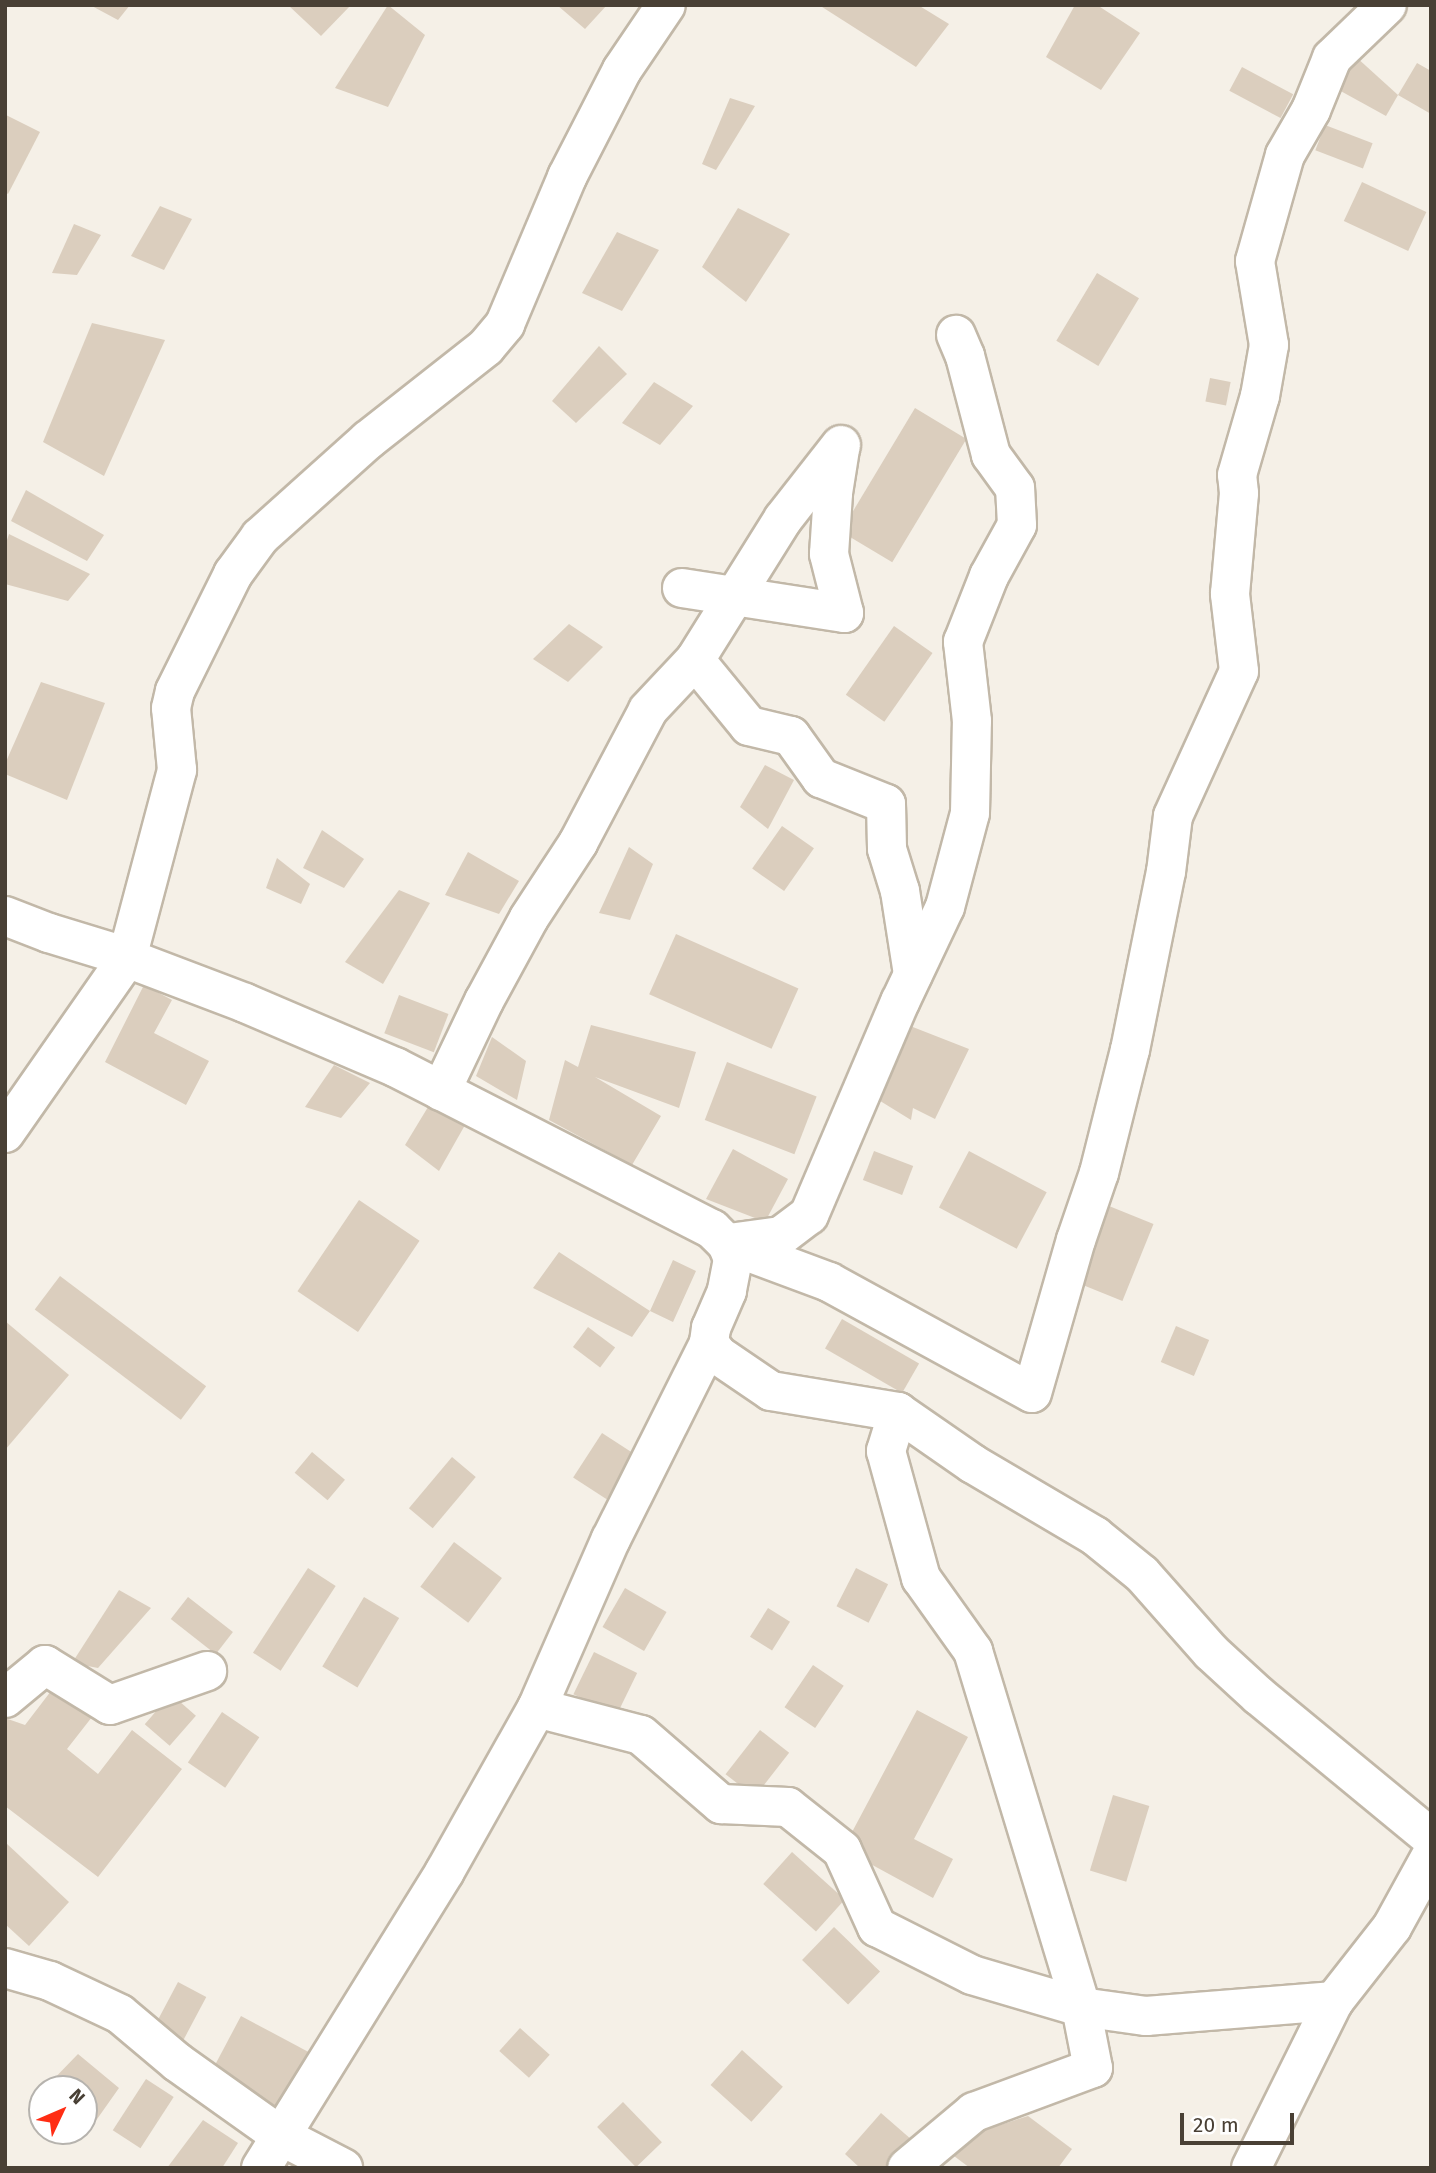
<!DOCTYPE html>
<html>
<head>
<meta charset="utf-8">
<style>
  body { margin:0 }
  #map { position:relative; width:1436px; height:2173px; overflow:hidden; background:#f5f0e7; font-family:"Fira Sans",sans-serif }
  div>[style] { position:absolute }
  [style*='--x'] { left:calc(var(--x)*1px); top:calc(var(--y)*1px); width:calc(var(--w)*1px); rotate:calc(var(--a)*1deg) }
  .building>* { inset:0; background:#dbcebe; transform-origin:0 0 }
  .roads { filter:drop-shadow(2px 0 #c2b8a8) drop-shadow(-2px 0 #c2b8a8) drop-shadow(0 2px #c2b8a8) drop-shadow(0 -2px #c2b8a8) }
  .minor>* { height:38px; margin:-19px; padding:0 19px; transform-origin:19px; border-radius:19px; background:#fff }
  span { translate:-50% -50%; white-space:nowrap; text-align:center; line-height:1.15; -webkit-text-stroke:7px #fff; paint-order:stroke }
  .frame { position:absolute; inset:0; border:7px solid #494035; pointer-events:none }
  .north { position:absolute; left:28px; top:2075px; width:70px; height:70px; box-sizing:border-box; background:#fff; border:2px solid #b6b3ae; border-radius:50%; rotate:46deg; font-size:19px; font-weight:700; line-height:28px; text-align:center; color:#494035 }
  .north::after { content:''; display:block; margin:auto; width:24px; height:32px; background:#ff2d14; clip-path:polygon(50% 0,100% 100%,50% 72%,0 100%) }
  .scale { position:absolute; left:1180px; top:2113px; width:114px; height:32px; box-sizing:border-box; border:4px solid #494035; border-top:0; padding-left:9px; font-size:21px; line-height:24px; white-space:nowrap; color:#494035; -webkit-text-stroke:5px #fff; paint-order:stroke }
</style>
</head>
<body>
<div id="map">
  <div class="building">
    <div style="clip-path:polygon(90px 5px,130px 5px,118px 20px)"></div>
    <div style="clip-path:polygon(288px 5px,351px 5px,321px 36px)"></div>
    <div style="clip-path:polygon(388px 5px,425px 35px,388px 107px,335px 88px)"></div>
    <div style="clip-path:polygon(557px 5px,607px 5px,585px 29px)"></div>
    <div style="clip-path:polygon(819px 5px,918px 5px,949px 24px,916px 67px)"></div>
    <div style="clip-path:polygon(1075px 5px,1097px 5px,1140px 33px,1101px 90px,1046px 57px)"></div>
    <div style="clip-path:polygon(1355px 56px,1398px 95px,1386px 116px,1337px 89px)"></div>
    <div style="clip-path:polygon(1417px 63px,1431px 71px,1431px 114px,1398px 95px)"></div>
    <div style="left:1242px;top:67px;width:58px;height:27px;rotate:28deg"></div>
    <div style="clip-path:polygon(730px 98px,755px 106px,716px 170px,702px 164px)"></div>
    <div style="clip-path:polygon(6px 115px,40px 132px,8px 194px,5px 192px)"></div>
    <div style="left:1325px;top:125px;width:51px;height:27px;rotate:21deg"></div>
    <div style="left:1362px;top:182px;width:71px;height:43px;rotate:25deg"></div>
    <div style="clip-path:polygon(160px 206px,192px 219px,164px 270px,131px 256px)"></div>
    <div style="clip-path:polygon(738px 208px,790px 234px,746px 302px,702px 267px)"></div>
    <div style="clip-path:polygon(74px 224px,101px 235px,77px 275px,52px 273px)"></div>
    <div style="clip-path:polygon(617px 232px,659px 250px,622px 311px,582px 293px)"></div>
    <div style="left:1097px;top:273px;width:49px;height:79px;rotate:31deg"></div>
    <div style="clip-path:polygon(92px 323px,165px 340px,104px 476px,43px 442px)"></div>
    <div style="clip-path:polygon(599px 346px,627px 374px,576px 423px,552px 401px)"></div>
    <div style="left:1210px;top:378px;width:21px;height:24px;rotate:11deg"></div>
    <div style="clip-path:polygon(654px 382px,693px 406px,660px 445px,622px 423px)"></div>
    <div style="left:915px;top:408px;width:60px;height:144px;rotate:31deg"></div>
    <div style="clip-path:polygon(26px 490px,104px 535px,87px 561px,11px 521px)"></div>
    <div style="clip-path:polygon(9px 534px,90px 574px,68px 601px,5px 584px,5px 546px)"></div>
    <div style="clip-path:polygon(569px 624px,603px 647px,568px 682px,533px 659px)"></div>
    <div style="left:894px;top:626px;width:47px;height:84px;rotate:35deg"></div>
    <div style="clip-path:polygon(41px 682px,105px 703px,67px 800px,5px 774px,5px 764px)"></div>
    <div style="clip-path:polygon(765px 765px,794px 780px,768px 829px,740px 807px)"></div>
    <div style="left:782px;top:826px;width:39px;height:52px;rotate:35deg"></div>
    <div style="clip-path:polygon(322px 830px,364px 859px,344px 888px,303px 868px)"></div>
    <div style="clip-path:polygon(629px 847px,653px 864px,630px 920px,599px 913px)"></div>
    <div style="clip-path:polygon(468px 852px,519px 881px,499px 914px,445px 895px)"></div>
    <div style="clip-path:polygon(277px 858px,310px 884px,301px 904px,266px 888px)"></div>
    <div style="clip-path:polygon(399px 890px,430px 903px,383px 984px,345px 962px)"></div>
    <div style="left:676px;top:934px;width:134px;height:66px;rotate:24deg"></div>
    <div style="clip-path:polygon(144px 985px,172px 1000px,154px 1033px,209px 1061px,186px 1105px,105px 1062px)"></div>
    <div style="left:399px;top:995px;width:53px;height:41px;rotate:21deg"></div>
    <div style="clip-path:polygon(900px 1022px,969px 1049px,935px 1119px,913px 1108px,911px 1120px,864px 1091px)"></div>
    <div style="clip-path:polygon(591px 1025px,696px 1052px,679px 1108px,595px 1077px,661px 1116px,632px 1165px,549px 1120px,565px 1060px,578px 1067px)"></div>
    <div style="clip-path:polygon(492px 1037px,526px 1061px,517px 1100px,476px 1076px)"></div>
    <div style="left:727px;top:1062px;width:96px;height:62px;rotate:21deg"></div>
    <div style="clip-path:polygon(334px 1065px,370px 1083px,341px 1118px,305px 1107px)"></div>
    <div style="clip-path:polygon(428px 1107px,465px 1125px,439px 1171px,405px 1145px)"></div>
    <div style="clip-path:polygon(733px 1149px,788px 1179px,765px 1222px,706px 1199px)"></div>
    <div style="left:874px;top:1151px;width:42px;height:31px;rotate:21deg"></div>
    <div style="left:969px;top:1151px;width:88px;height:64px;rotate:28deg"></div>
    <div style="left:359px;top:1200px;width:73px;height:110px;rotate:34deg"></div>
    <div style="left:1109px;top:1206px;width:48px;height:83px;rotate:22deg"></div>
    <div style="clip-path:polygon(559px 1252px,650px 1311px,673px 1260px,696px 1271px,673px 1322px,650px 1311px,632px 1337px,533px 1288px)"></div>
    <div style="left:60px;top:1276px;width:183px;height:42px;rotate:37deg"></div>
    <div style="left:842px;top:1319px;width:89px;height:34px;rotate:30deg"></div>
    <div style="clip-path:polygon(5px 1321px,69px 1375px,5px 1450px)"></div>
    <div style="left:1176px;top:1326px;width:36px;height:39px;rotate:23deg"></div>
    <div style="left:588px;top:1327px;width:34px;height:25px;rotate:37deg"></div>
    <div style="left:602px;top:1433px;width:40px;height:53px;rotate:33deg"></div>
    <div style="left:312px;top:1452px;width:43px;height:27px;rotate:40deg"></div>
    <div style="left:452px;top:1457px;width:31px;height:67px;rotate:40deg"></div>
    <div style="left:454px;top:1542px;width:60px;height:56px;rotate:37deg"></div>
    <div style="left:308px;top:1568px;width:33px;height:101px;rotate:33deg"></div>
    <div style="left:856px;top:1568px;width:36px;height:43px;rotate:27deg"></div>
    <div style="left:625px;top:1588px;width:48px;height:45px;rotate:30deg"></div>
    <div style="clip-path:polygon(119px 1590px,151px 1608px,98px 1668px,72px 1663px)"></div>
    <div style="left:188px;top:1597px;width:57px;height:28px;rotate:38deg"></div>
    <div style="left:364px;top:1597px;width:41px;height:81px;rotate:31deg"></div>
    <div style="left:768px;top:1608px;width:26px;height:34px;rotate:32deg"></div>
    <div style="left:594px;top:1652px;width:48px;height:47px;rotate:26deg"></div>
    <div style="left:813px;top:1665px;width:37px;height:51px;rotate:34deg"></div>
    <div style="clip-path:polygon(61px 1678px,99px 1708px,67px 1749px,98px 1774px,132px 1730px,182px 1769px,98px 1877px,5px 1806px,5px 1718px,25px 1725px)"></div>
    <div style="left:171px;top:1694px;width:33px;height:40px;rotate:41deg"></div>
    <div style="clip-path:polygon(917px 1710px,968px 1737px,914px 1839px,953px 1859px,933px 1898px,843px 1849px)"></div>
    <div style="left:222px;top:1712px;width:45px;height:61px;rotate:34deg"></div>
    <div style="left:760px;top:1730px;width:37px;height:56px;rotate:38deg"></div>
    <div style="left:1113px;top:1795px;width:38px;height:79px;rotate:17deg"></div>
    <div style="clip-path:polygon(5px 1842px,69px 1902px,29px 1946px,5px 1924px)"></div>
    <div style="left:792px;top:1852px;width:71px;height:43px;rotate:42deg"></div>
    <div style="left:834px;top:1927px;width:64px;height:46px;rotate:44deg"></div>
    <div style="left:178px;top:1982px;width:32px;height:50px;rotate:28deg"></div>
    <div style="left:241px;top:2016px;width:77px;height:63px;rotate:28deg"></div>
    <div style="left:520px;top:2028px;width:40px;height:31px;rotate:42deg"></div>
    <div style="left:742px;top:2050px;width:55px;height:47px;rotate:42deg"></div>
    <div style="clip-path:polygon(78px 2054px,119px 2088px,95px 2122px,84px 2114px,84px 2089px,46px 2087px)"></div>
    <div style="left:146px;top:2079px;width:33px;height:61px;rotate:33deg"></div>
    <div style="left:623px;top:2102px;width:56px;height:36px;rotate:46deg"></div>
    <div style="clip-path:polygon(881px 2113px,912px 2140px,887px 2168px,860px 2168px,845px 2154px)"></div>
    <div style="clip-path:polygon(1028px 2116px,1072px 2149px,1058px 2168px,970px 2168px,954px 2156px,969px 2135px)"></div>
    <div style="clip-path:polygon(203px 2120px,238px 2143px,222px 2168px,167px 2168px)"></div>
  </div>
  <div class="roads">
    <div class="minor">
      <div style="--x:841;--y:445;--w:94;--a:128.1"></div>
      <div style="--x:783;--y:519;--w:166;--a:122"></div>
      <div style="--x:695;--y:660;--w:85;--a:50.7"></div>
      <div style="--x:749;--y:726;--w:43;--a:13.4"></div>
      <div style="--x:791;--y:736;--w:52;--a:54.5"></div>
      <div style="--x:821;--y:778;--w:70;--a:21.8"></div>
      <div style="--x:886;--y:804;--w:45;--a:88.7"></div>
      <div style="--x:887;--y:849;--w:44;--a:72.8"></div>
      <div style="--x:900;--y:891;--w:84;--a:81.1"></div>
      <div style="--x:682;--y:588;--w:164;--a:8.8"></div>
      <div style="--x:844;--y:613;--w:61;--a:-104.3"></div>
      <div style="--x:829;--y:554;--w:61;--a:-86.2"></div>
      <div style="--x:833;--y:493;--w:45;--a:-81"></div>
      <div style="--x:5;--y:916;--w:47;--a:21.1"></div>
      <div style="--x:49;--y:933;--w:65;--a:17"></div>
      <div style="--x:111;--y:952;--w:143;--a:20.8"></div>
      <div style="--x:245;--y:1003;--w:163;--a:23.1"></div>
      <div style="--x:395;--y:1067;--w:356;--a:27.1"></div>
      <div style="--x:712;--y:1229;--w:21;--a:45"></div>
      <div style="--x:727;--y:1244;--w:16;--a:68"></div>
      <div style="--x:733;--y:1259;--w:33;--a:101"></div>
      <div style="--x:727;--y:1291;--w:40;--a:113.4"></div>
      <div style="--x:711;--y:1328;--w:15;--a:98"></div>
      <div style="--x:709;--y:1343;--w:15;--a:53"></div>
      <div style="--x:718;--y:1355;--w:64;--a:34.2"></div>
      <div style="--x:771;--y:1391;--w:129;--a:9.4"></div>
      <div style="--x:898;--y:1412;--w:91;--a:34.7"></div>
      <div style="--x:973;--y:1464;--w:142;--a:30.5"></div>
      <div style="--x:1095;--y:1536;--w:60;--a:39"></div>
      <div style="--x:1142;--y:1574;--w:104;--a:48.5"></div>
      <div style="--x:1211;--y:1652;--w:65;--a:42.5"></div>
      <div style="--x:1259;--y:1696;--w:223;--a:39.5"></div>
      <div style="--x:441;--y:1091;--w:100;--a:-64.5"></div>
      <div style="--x:484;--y:1001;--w:94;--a:-61.5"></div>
      <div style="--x:529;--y:918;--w:90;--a:-56.8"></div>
      <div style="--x:578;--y:843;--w:150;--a:-62.2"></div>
      <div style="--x:648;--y:710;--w:69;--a:-46.8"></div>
      <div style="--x:5;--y:1133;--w:213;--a:-55.1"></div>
      <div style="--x:127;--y:958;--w:195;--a:-75.1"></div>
      <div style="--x:177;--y:770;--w:62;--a:-95.5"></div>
      <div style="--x:171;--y:708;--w:17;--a:-77"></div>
      <div style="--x:175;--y:691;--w:131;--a:-63.6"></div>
      <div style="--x:233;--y:574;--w:46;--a:-53.9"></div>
      <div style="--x:260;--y:537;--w:145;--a:-41.9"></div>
      <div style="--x:368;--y:440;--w:150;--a:-38.2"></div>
      <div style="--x:486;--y:347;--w:30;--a:-50"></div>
      <div style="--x:505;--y:324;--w:160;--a:-67.1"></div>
      <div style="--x:567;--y:177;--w:120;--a:-62.8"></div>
      <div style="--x:622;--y:70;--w:78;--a:-55.9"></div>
      <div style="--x:729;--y:1243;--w:52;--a:-7.7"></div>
      <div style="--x:781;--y:1236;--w:35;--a:-37"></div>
      <div style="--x:809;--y:1215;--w:232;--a:-66.9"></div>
      <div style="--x:900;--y:1002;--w:105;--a:-64.7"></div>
      <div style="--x:945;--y:907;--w:97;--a:-75.1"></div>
      <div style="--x:970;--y:813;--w:92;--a:-88.8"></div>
      <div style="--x:972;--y:721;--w:80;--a:-96.5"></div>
      <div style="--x:963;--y:642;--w:71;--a:-68.5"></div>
      <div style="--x:989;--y:576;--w:58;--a:-61.2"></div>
      <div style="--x:1017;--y:525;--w:37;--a:-93"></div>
      <div style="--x:1015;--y:488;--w:41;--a:-126"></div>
      <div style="--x:991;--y:455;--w:102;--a:-104.7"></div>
      <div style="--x:965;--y:356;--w:23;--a:-113"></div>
      <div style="--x:727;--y:1244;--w:109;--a:20.4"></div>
      <div style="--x:829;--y:1282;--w:231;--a:28.7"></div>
      <div style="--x:1032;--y:1393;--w:159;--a:-74"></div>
      <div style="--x:1076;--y:1240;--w:71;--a:-71.1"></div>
      <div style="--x:1099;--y:1173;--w:127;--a:-75.9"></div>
      <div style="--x:1130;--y:1050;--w:182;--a:-78.6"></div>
      <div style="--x:1166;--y:872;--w:56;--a:-82.9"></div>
      <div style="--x:1173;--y:816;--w:159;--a:-65.5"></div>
      <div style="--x:1239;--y:671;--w:78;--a:-96.7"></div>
      <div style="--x:1230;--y:594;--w:101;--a:-84.9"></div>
      <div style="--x:1239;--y:493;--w:18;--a:-96"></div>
      <div style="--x:1237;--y:475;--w:82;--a:-73.8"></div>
      <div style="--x:1260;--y:396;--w:52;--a:-80"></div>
      <div style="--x:1269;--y:345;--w:85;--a:-99.5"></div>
      <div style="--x:1255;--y:261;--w:110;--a:-74.2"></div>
      <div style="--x:1285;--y:155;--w:52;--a:-60"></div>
      <div style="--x:1311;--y:110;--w:56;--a:-68"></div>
      <div style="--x:1332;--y:58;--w:76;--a:-43.9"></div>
      <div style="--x:898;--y:1412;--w:41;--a:107.1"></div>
      <div style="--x:886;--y:1451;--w:132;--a:74.6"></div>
      <div style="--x:921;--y:1578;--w:90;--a:54.5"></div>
      <div style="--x:973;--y:1651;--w:372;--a:73.1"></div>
      <div style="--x:1081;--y:2007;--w:62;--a:78.9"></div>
      <div style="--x:1093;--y:2068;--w:127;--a:159.7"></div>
      <div style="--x:974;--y:2112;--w:87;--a:140.1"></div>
      <div style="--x:5;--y:1698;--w:52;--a:-39.5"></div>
      <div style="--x:45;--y:1665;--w:76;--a:31.6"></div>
      <div style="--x:110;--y:1705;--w:103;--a:-19.3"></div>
      <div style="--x:537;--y:1708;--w:107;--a:14.6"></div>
      <div style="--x:641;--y:1735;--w:106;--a:40.8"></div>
      <div style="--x:721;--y:1804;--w:67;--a:2.6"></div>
      <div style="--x:788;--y:1807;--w:69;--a:38.5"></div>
      <div style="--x:842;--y:1850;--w:85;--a:65.6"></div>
      <div style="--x:877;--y:1927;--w:106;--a:26.8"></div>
      <div style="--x:972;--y:1975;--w:114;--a:16.4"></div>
      <div style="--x:1081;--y:2007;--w:66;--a:7.9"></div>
      <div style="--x:1146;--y:2016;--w:189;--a:-4.6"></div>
      <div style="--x:5;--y:1968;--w:47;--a:16.1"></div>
      <div style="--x:50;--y:1981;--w:77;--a:25.2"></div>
      <div style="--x:120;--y:2014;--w:75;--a:40.1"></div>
      <div style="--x:177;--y:2062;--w:128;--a:35.4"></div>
      <div style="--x:281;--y:2136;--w:70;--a:27.3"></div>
      <div style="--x:261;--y:2168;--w:349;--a:-58.2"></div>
      <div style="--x:445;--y:1871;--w:187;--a:-60.6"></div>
      <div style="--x:537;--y:1708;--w:184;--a:-66.4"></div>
      <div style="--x:611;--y:1539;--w:219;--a:-63.4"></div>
      <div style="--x:1251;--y:2168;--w:186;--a:-63.6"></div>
      <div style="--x:1334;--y:2001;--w:94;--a:-51.9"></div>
      <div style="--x:1392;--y:1927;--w:81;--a:-61.2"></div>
    </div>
  </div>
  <div class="frame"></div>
  <div class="north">N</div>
  <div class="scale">20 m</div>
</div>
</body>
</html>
